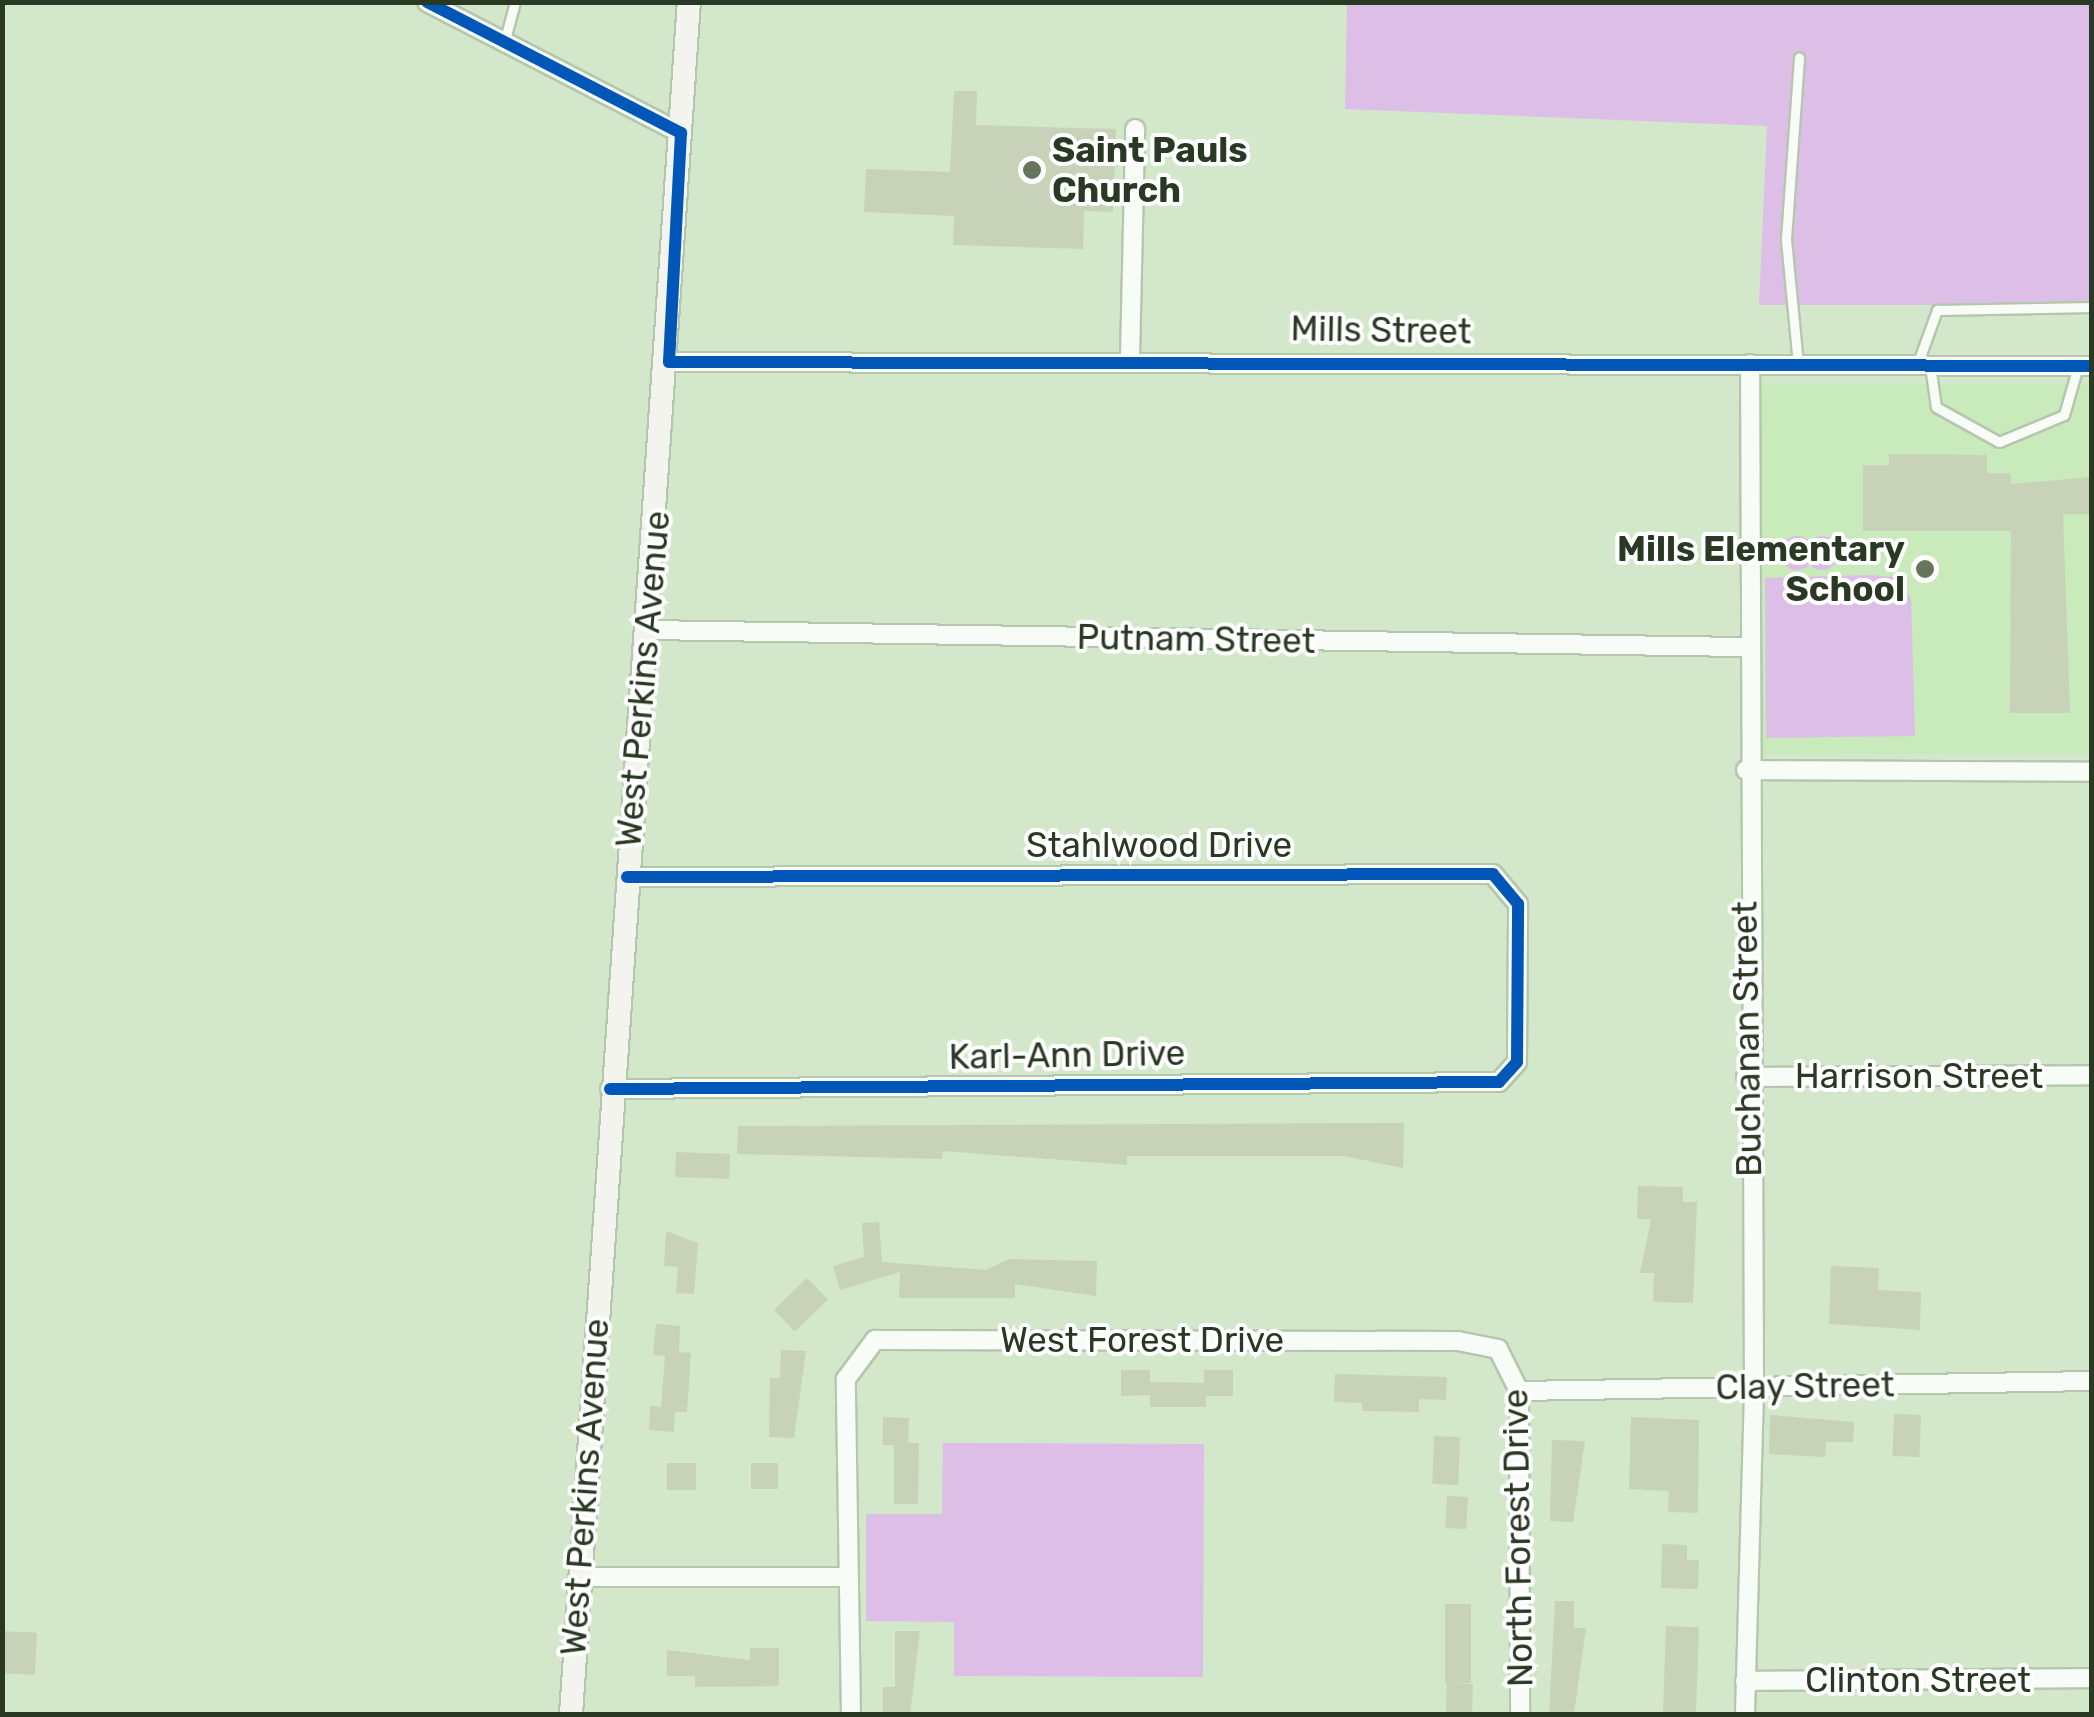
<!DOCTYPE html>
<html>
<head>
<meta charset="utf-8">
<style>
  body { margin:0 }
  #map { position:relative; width:2094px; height:1717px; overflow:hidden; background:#d3e8ca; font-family:Rubik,sans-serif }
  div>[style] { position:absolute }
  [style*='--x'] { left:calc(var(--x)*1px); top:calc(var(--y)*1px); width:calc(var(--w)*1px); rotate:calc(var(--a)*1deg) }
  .built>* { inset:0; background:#c9eabb; transform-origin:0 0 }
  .green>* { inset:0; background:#dcbee7 }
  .round { border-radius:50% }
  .building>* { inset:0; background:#c7d2b9; transform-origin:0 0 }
  .roads { filter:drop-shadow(2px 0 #b5c6ae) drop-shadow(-2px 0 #b5c6ae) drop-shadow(0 2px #b5c6ae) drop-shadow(0 -2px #b5c6ae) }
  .lane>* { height:9px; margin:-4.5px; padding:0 4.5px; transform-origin:4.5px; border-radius:4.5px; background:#f8fcf7 }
  .street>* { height:18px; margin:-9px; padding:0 9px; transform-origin:9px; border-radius:9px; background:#f8fcf7 }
  .secondary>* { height:22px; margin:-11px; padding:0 11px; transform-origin:11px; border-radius:11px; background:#f4f4ef }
  .cycleway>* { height:12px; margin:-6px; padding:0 6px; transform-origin:6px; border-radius:6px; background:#0057b8 }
  .dots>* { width:28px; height:28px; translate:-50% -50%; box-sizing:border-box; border:5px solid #fff; border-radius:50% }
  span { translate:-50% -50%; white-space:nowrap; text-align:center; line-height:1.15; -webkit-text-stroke:8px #fff; paint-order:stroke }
  .poi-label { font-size:35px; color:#2a3923; font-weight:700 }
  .left { translate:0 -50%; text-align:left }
  .right { translate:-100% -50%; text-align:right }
  .street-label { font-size:35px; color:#2a3923 }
  .frame { position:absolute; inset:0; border:5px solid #2a3923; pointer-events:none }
</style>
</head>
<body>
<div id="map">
  <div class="built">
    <div style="left:1759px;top:384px;width:332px;height:370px"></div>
  </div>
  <div class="green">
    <div style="clip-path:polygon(1347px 3px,2091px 3px,2091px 305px,1759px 305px,1767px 126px,1345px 109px)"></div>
    <div class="round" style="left:1780px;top:536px;width:34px;height:34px"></div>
    <div class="round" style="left:1805px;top:536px;width:34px;height:34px"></div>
    <div style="clip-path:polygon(1868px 575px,1896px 577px,1911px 599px,1915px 736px,1766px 738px,1765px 578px)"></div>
    <div style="clip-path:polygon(943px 1443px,1204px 1444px,1203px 1677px,954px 1676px,954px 1622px,866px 1621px,866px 1514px,942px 1514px)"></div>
  </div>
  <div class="building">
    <div style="clip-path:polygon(954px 91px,977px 91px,976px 125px,1116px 129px,1113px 212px,1084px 211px,1083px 249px,953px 245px,954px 216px,864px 212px,866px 169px,950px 172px)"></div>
    <div style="clip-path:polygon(1889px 454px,1987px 455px,1987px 473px,2011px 473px,2011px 484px,2092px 477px,2092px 514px,2063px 514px,2070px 713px,2010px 713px,2011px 531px,1863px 531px,1863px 465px,1889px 465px)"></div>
    <div style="clip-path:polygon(1404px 1123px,1403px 1168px,1344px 1156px,1127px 1156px,1127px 1165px,943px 1151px,942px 1159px,737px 1154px,738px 1126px)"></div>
    <div style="left:676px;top:1152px;width:54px;height:25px;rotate:2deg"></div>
    <div style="clip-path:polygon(1638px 1186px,1683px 1187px,1683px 1202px,1697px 1202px,1693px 1303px,1653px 1302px,1654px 1273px,1640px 1273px,1651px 1219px,1637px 1219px)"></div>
    <div style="clip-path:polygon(879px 1222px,882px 1262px,986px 1270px,1009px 1259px,1097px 1261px,1096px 1296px,1015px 1284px,1015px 1298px,899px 1298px,900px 1272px,840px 1290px,833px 1266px,864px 1257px,862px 1223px)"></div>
    <div style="clip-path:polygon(666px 1231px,698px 1243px,694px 1294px,676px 1293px,678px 1267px,664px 1266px)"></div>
    <div style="clip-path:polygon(1831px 1266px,1879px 1268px,1878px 1290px,1921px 1292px,1920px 1330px,1829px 1324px)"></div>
    <div style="left:807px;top:1278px;width:30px;height:46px;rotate:46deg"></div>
    <div style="clip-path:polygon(656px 1324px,680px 1326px,679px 1352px,691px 1353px,687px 1412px,675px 1412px,674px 1432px,649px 1430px,650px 1406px,661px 1407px,665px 1356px,653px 1355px)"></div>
    <div style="clip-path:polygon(781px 1350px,806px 1351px,794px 1438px,769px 1437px,770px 1378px,780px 1378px)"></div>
    <div style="clip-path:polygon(1121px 1370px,1150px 1370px,1150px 1382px,1204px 1383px,1204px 1370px,1233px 1370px,1233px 1396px,1206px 1396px,1206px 1407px,1150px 1407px,1150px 1395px,1121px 1396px)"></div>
    <div style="clip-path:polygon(1335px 1374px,1447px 1377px,1446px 1400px,1419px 1399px,1419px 1412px,1362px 1411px,1362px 1403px,1334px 1402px)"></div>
    <div style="left:1894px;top:1414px;width:27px;height:42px;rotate:2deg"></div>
    <div style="clip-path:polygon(1770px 1415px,1854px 1422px,1853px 1442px,1826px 1442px,1825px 1457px,1769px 1454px)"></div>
    <div style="clip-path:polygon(883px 1417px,909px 1418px,908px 1443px,919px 1443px,918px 1504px,894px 1504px,894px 1445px,883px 1445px)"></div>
    <div style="clip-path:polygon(1631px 1417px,1699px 1420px,1698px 1513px,1668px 1512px,1669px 1491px,1629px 1489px)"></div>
    <div style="left:1434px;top:1436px;width:26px;height:48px;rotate:2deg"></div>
    <div style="clip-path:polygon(1552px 1440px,1585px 1441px,1573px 1522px,1550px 1521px)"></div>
    <div style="left:667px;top:1463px;width:29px;height:27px"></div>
    <div style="left:751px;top:1463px;width:27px;height:26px"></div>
    <div style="left:1447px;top:1496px;width:21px;height:32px;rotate:3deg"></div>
    <div style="clip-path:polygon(1662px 1544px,1687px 1545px,1687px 1560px,1699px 1560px,1698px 1589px,1661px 1588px)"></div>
    <div style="clip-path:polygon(1555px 1601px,1574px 1601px,1574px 1628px,1586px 1628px,1574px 1714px,1549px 1714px)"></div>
    <div style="left:1445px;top:1604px;width:26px;height:79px"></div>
    <div style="left:1666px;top:1626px;width:33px;height:89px;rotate:2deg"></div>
    <div style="left:2px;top:1631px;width:35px;height:42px;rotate:3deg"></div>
    <div style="clip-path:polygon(895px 1631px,920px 1631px,910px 1714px,883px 1714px,883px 1687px,895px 1687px)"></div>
    <div style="clip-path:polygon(750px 1648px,779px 1648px,779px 1686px,695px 1687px,695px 1676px,667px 1676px,667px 1650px,750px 1660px)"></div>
    <div style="left:1447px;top:1683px;width:26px;height:31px;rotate:2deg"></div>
  </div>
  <div class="roads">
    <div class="lane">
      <div style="--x:504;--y:43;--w:42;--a:-75"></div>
      <div style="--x:1798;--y:364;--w:126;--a:-95.5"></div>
      <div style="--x:1786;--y:239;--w:182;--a:-85.9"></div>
      <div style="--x:1917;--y:365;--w:59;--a:-70"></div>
      <div style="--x:1937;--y:310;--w:155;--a:-1.1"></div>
      <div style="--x:1930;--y:365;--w:42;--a:81.9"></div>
      <div style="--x:1936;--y:407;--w:72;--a:29.1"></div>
      <div style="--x:1999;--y:442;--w:70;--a:-22.6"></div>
      <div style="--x:2064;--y:415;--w:51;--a:-74.1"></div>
    </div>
    <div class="street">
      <div style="--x:427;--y:2;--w:286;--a:27.3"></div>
      <div style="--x:1130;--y:357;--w:228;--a:-88.7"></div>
      <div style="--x:669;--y:362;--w:1423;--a:0.16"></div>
      <div style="--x:647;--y:630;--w:1098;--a:0.89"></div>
      <div style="--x:1746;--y:770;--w:346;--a:0.3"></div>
      <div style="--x:1746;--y:1077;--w:346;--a:-0.3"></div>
      <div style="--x:610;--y:1089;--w:889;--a:-0.45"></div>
      <div style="--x:1499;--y:1082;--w:27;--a:-48"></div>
      <div style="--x:1517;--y:1062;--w:158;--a:-89.6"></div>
      <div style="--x:1518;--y:904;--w:39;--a:-130"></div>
      <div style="--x:1493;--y:874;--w:866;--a:179.8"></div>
      <div style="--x:1519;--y:1391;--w:573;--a:-1"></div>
      <div style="--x:580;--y:1577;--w:268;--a:0"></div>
      <div style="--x:1745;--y:1681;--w:347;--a:-0.5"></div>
      <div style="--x:851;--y:1714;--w:335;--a:-90.9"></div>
      <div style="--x:846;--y:1379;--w:49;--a:-53.4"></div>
      <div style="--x:875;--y:1340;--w:583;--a:0.1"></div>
      <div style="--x:1458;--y:1341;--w:41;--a:11.3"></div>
      <div style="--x:1498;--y:1349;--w:47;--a:63.4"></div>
      <div style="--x:1519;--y:1391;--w:323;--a:89.8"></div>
      <div style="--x:1745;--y:1714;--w:327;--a:-88.4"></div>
      <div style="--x:1754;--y:1387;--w:1023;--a:-90.22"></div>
    </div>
    <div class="secondary">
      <div style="--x:571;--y:1714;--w:1716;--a:-86.06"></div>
    </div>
  </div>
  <div class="cycleway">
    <div style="--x:427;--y:2;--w:286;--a:27.3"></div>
    <div style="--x:681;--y:133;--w:229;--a:93"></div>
    <div style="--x:669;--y:362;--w:1423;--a:0.16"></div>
    <div style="--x:610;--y:1089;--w:889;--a:-0.45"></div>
    <div style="--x:1499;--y:1082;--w:27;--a:-48"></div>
    <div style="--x:1517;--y:1062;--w:158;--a:-89.6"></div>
    <div style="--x:1518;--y:904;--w:39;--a:-130"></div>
    <div style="--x:1493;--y:874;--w:866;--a:179.8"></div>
  </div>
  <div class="dots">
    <div style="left:1032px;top:170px;background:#65765d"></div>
    <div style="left:1925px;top:569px;background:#65765d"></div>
  </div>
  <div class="poi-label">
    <span class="left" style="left:1052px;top:170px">Saint Pauls<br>Church</span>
    <span class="right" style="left:1905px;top:569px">Mills Elementary<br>School</span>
  </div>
  <div class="street-label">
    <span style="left:1381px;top:330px;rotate:1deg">Mills Street</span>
    <span style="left:1196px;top:639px;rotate:1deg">Putnam Street</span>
    <span style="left:643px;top:679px;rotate:-85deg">West Perkins Avenue</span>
    <span style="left:1159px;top:845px">Stahlwood Drive</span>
    <span style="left:1747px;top:1039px;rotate:-91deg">Buchanan Street</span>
    <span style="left:1067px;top:1055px;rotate:-1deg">Karl-Ann Drive</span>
    <span style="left:1919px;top:1076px">Harrison Street</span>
    <span style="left:1142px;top:1340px">West Forest Drive</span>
    <span style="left:1805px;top:1386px;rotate:-1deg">Clay Street</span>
    <span style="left:585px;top:1487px;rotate:-86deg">West Perkins Avenue</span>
    <span style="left:1518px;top:1538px;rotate:-91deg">North Forest Drive</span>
    <span style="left:1918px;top:1680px">Clinton Street</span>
  </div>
  <div class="frame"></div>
</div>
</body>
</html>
